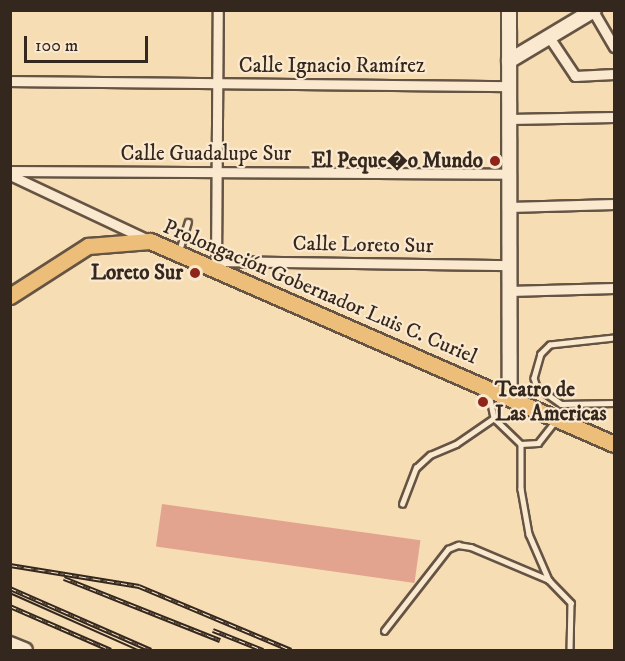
<!DOCTYPE html>
<html>
<head>
<meta charset="utf-8">
<style>
  body { margin:0 }
  #map { position:relative; width:625px; height:661px; overflow:hidden; background:#f7ddb4; font-family:"IM FELL DW Pica",serif }
  div>[style] { position:absolute }
  [style*='--x'] { left:calc(var(--x)*1px); top:calc(var(--y)*1px); width:calc(var(--w)*1px); rotate:calc(var(--a)*1deg) }
  .building>* { inset:0; background:#e3a48f; transform-origin:0 0 }
  .roads { filter:drop-shadow(2px 0 #655444) drop-shadow(-2px 0 #655444) drop-shadow(0 2px #655444) drop-shadow(0 -2px #655444) }
  .lane>* { height:4.5px; margin:-2.25px; padding:0 2.25px; transform-origin:2.25px; border-radius:2.25px; background:#fae9ce }
  .street>* { height:9px; margin:-4.5px; padding:0 4.5px; transform-origin:4.5px; border-radius:4.5px; background:#fae9ce }
  .secondary>* { height:14px; margin:-7px; padding:0 7px; transform-origin:7px; border-radius:7px; background:#fae9ce }
  .primary>* { height:15px; margin:-7.5px; padding:0 7.5px; transform-origin:7.5px; border-radius:7.5px; background:#ecbe7a }
  .tram>* { height:1.5px; margin:-0.75px; padding:0 0.75px; transform-origin:0.75px; border-radius:0.75px; background:#34271e }
  .rail>* { height:4.5px; margin-top:-2.25px; transform-origin:0; background:repeating-linear-gradient(90deg,#fae9ce 0 7px,#34271e 0 14px); box-sizing:border-box; border-block:2px solid #34271e }
  .dots>* { width:16px; height:16px; translate:-50% -50%; box-sizing:border-box; border:3px solid #fae9ce; border-radius:50% }
  span { translate:-50% -50%; white-space:nowrap; text-align:center; line-height:1.15; -webkit-text-stroke:4.5px #fae9ce; paint-order:stroke }
  .street-label { font-size:21px; color:#34271e }
  .poi-label { font-size:21px; color:#34271e; font-weight:700 }
  .right { translate:-100% -50%; text-align:right }
  .left { translate:0 -50%; text-align:left }
  .frame { position:absolute; inset:0; border:12px solid #34271e; pointer-events:none }
  .scale { position:absolute; left:24px; top:36px; width:124px; height:27px; box-sizing:border-box; border:3px solid #34271e; border-top:0; padding-left:8px; font-size:18px; line-height:21px; white-space:nowrap; color:#34271e; -webkit-text-stroke:4px #fae9ce; paint-order:stroke }
</style>
</head>
<body>
<div id="map">
  <div class="building">
    <div style="left:162px;top:504px;width:261px;height:43px;rotate:8deg"></div>
  </div>
  <div class="roads">
    <div class="lane">
      <div style="--x:179;--y:251;--w:30;--a:-73"></div>
      <div style="--x:614;--y:338;--w:64;--a:173.8"></div>
      <div style="--x:550;--y:345;--w:13;--a:135"></div>
      <div style="--x:541;--y:354;--w:25;--a:106"></div>
      <div style="--x:534;--y:378;--w:9;--a:72"></div>
      <div style="--x:537;--y:387;--w:29;--a:35"></div>
      <div style="--x:561;--y:404;--w:53;--a:-1.1"></div>
      <div style="--x:489;--y:394;--w:25;--a:78"></div>
      <div style="--x:494;--y:418;--w:37;--a:44"></div>
      <div style="--x:521;--y:444;--w:17;--a:-3"></div>
      <div style="--x:538;--y:443;--w:28;--a:-52"></div>
      <div style="--x:521;--y:444;--w:45;--a:90"></div>
      <div style="--x:521;--y:489;--w:46;--a:79.9"></div>
      <div style="--x:529;--y:534;--w:50;--a:66.5"></div>
      <div style="--x:549;--y:580;--w:32;--a:46"></div>
      <div style="--x:571;--y:603;--w:47;--a:91.2"></div>
      <div style="--x:402;--y:504;--w:39;--a:-69"></div>
      <div style="--x:416;--y:468;--w:19;--a:-43"></div>
      <div style="--x:430;--y:455;--w:28;--a:-23"></div>
      <div style="--x:456;--y:444;--w:46;--a:-34.4"></div>
      <div style="--x:384;--y:631;--w:104;--a:-52"></div>
      <div style="--x:448;--y:549;--w:11;--a:-22"></div>
      <div style="--x:458;--y:545;--w:13;--a:9"></div>
      <div style="--x:471;--y:547;--w:85;--a:22.9"></div>
    </div>
    <div class="street">
      <div style="--x:593;--y:11;--w:42;--a:59.7"></div>
      <div style="--x:549;--y:37;--w:47;--a:56.3"></div>
      <div style="--x:575;--y:76;--w:39;--a:-3"></div>
      <div style="--x:10;--y:81;--w:499;--a:0.6"></div>
      <div style="--x:509;--y:119;--w:105;--a:-1.1"></div>
      <div style="--x:10;--y:171;--w:499;--a:0.3"></div>
      <div style="--x:10;--y:175;--w:153;--a:25.2"></div>
      <div style="--x:509;--y:207;--w:105;--a:-1.6"></div>
      <div style="--x:216;--y:261;--w:293;--a:0.8"></div>
      <div style="--x:216;--y:266;--w:256;--a:-89.6"></div>
      <div style="--x:509;--y:291;--w:105;--a:-1.6"></div>
    </div>
    <div class="secondary">
      <div style="--x:509;--y:10;--w:387;--a:89.9"></div>
      <div style="--x:509;--y:61;--w:99;--a:-31"></div>
      <div style="--x:10;--y:644;--w:16;--a:22"></div>
    </div>
    <div class="primary">
      <div style="--x:10;--y:296;--w:93;--a:-32.7"></div>
      <div style="--x:88;--y:246;--w:62;--a:-4.6"></div>
      <div style="--x:150;--y:241;--w:506;--a:23.63"></div>
    </div>
  </div>
  <div class="tram">
    <div style="--x:10;--y:593;--w:140;--a:24"></div>
  </div>
  <div class="rail">
    <div style="--x:10;--y:565;--w:131;--a:9.2"></div>
    <div style="--x:139;--y:586;--w:165;--a:22.8"></div>
    <div style="--x:64;--y:578;--w:168;--a:21.7"></div>
    <div style="--x:10;--y:588;--w:154;--a:23.7"></div>
    <div style="--x:10;--y:606;--w:110;--a:23.5"></div>
    <div style="--x:213;--y:630;--w:54;--a:21.8"></div>
  </div>
  <div class="dots">
    <div style="left:495px;top:161px;background:#8f2418"></div>
    <div style="left:195px;top:273px;background:#8f2418"></div>
    <div style="left:483px;top:402px;background:#8f2418"></div>
  </div>
  <div class="street-label">
    <span style="left:332px;top:66px">Calle Ignacio Ramírez</span>
    <span style="left:206px;top:154px">Calle Guadalupe Sur</span>
    <span style="left:363px;top:245px;rotate:1deg">Calle Loreto Sur</span>
    <span style="left:320px;top:292px;rotate:23deg">Prolongación Gobernador Luis C. Curiel</span>
  </div>
  <div class="poi-label">
    <span class="right" style="left:483px;top:161px">El Peque�o Mundo</span>
    <span class="right" style="left:183px;top:273px">Loreto Sur</span>
    <span class="left" style="left:495px;top:402px">Teatro de<br>Las Americas</span>
  </div>
  <div class="frame"></div>
  <div class="scale">100 m</div>
</div>
</body>
</html>
